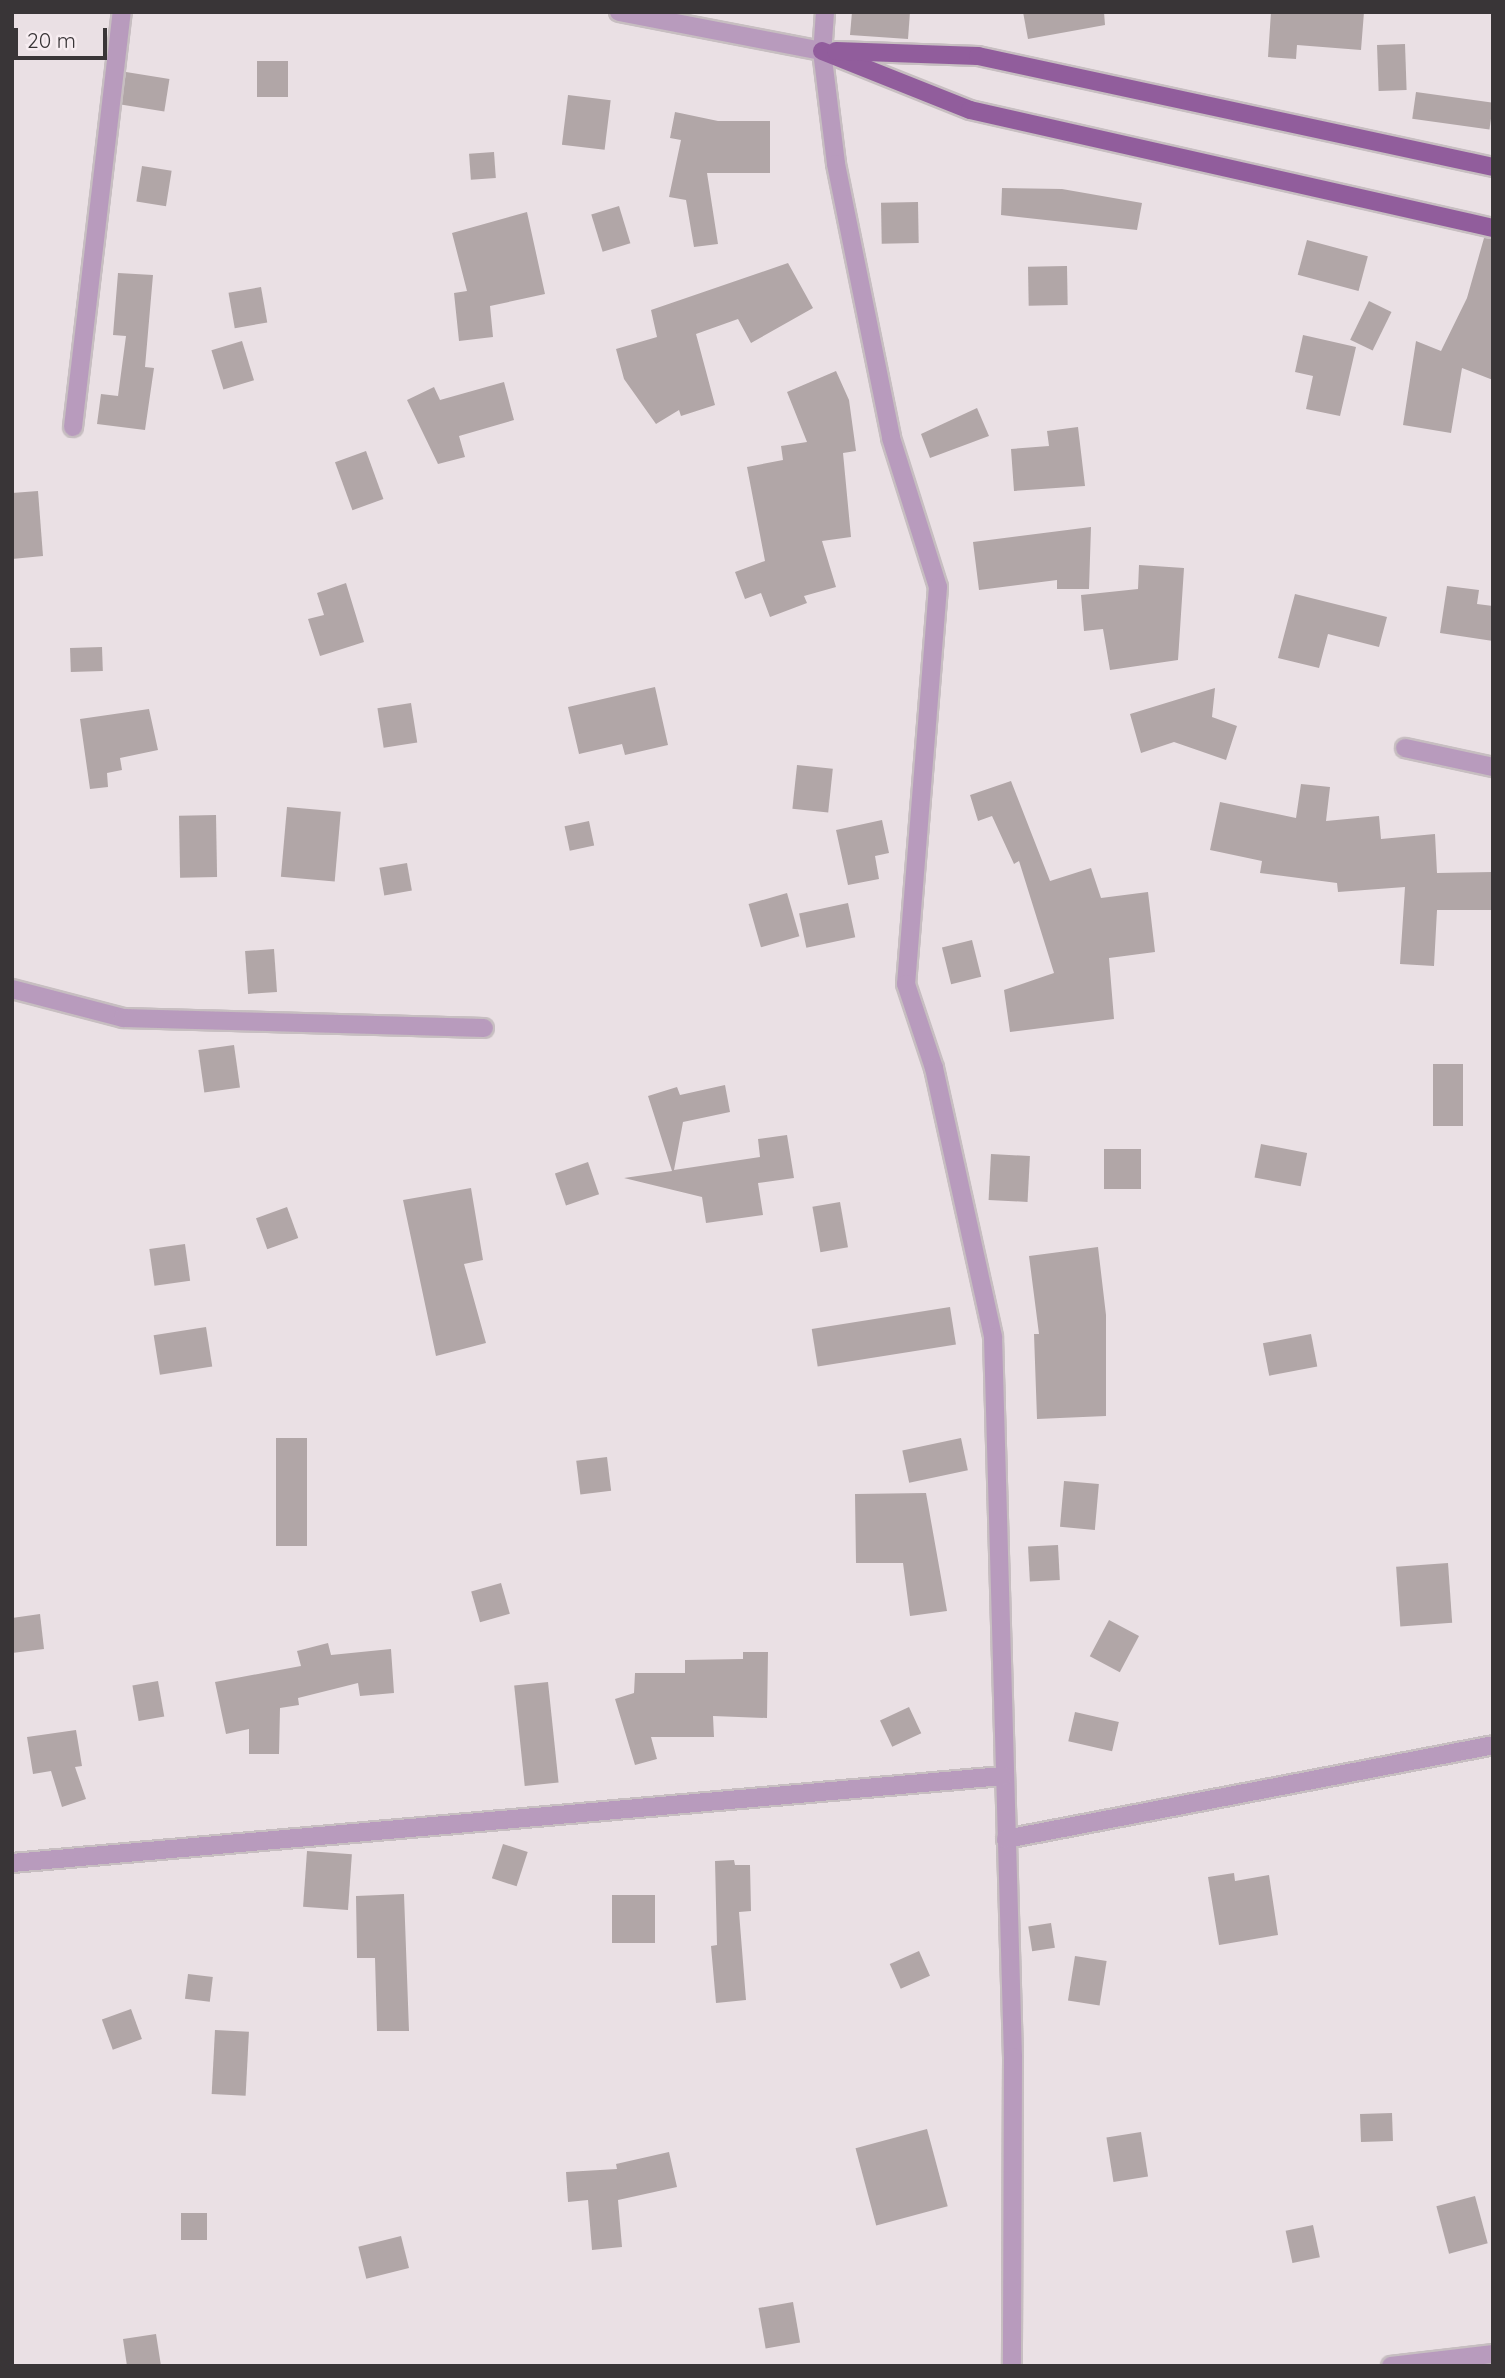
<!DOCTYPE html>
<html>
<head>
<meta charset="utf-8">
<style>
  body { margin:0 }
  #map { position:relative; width:1505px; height:2378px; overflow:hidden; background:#eae0e4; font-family:Quicksand,sans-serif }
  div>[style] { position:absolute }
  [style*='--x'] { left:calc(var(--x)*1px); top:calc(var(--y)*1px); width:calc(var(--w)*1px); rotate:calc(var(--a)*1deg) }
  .building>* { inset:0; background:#b1a6a7; transform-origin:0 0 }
  .roads { filter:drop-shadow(2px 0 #c7bec1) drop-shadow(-2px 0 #c7bec1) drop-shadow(0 2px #c7bec1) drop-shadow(0 -2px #c7bec1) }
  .minor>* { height:18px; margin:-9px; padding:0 9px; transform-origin:9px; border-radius:9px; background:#b89bbd }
  .major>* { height:18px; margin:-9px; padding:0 9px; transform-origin:9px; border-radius:9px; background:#915d9c }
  span { translate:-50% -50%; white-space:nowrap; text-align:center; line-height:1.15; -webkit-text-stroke:5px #f7edf1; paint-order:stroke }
  .frame { position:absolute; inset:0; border:14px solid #393537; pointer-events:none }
  .scale { position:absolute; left:14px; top:28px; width:93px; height:32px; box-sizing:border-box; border:4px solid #393537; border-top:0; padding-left:9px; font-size:21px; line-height:24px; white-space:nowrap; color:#393537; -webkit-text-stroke:5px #f7edf1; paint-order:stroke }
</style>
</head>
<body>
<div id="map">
  <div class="building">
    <div style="clip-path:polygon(852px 12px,910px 12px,908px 39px,850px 35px)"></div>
    <div style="clip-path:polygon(1023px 12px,1104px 12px,1105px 25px,1028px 39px)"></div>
    <div style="clip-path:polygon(1271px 12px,1364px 12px,1361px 50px,1297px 45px,1296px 59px,1268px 57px)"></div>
    <div style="left:1405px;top:44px;width:46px;height:28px;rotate:88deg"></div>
    <div style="left:257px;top:61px;width:31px;height:36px"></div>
    <div style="left:126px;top:72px;width:44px;height:33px;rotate:9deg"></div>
    <div style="left:1416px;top:92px;width:78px;height:27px;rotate:8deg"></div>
    <div style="left:568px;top:95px;width:43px;height:50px;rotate:7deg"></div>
    <div style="clip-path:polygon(675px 112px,718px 121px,770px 121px,770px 173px,707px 173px,718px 244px,694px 247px,686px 200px,669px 197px,681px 140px,670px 138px)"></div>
    <div style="left:494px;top:152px;width:26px;height:25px;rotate:86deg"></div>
    <div style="left:142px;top:166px;width:30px;height:36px;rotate:9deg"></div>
    <div style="clip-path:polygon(1002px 188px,1062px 189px,1142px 203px,1137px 230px,1001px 215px)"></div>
    <div style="left:918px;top:202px;width:41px;height:37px;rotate:89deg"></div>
    <div style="left:619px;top:206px;width:39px;height:29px;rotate:73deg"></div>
    <div style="clip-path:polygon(527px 212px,545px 294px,490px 306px,493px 337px,459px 341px,454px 293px,467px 291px,452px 233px)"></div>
    <div style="clip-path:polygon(1484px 238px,1493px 239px,1493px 380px,1462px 368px,1451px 433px,1403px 425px,1416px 341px,1441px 351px,1467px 298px)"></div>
    <div style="left:1307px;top:240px;width:63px;height:36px;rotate:15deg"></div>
    <div style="clip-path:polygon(788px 263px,813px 308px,751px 343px,738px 319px,696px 334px,715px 405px,681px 416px,679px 410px,656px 424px,624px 379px,616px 349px,657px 337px,651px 310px)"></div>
    <div style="left:1067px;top:266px;width:39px;height:39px;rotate:89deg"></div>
    <div style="clip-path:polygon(118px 273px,153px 275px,145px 367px,154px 368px,145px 430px,97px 424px,101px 394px,118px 396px,126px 336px,113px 335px)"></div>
    <div style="left:261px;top:287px;width:36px;height:33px;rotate:80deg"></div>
    <div style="left:1369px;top:301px;width:25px;height:43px;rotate:26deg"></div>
    <div style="clip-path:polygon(1303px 335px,1356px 347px,1340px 416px,1306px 409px,1313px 376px,1295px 372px)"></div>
    <div style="left:242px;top:341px;width:41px;height:32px;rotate:73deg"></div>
    <div style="clip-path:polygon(836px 371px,849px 400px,856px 451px,843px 453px,851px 537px,822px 541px,836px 587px,804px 596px,807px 603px,770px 617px,761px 593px,745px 599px,735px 572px,765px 561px,747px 467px,783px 460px,781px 446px,807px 442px,787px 392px)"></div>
    <div style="clip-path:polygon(504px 382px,514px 420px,459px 436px,465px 457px,438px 464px,407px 400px,434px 387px,440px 400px)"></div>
    <div style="clip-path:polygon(977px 408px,989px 436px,930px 458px,921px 434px)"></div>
    <div style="clip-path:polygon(1078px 427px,1085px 486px,1014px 491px,1011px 449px,1049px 446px,1047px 431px)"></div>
    <div style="left:366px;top:451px;width:51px;height:33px;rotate:70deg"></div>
    <div style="clip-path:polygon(38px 491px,43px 556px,12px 559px,12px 493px)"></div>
    <div style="clip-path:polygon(1091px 527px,1089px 589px,1057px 589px,1057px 580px,979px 590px,973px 542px)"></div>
    <div style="clip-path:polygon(1139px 565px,1184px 568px,1178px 660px,1110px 670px,1103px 629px,1084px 631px,1081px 595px,1138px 589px)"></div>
    <div style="clip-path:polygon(346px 583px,364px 642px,320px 656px,308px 619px,324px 615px,317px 593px)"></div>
    <div style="clip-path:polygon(1447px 586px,1479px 590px,1477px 604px,1493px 606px,1493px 641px,1440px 633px)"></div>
    <div style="clip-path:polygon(1295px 594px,1387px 617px,1379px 647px,1328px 634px,1319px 668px,1278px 658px)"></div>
    <div style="left:102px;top:647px;width:24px;height:32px;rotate:88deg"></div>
    <div style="clip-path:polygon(655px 687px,668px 745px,625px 755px,622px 744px,579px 754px,568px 707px)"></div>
    <div style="clip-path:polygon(1215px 688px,1212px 717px,1237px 726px,1226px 760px,1174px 742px,1141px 753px,1130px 714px)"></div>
    <div style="left:411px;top:703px;width:40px;height:34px;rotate:81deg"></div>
    <div style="clip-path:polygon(149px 709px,158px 750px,120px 758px,122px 770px,107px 773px,108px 787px,90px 789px,80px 719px)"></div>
    <div style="left:797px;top:765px;width:36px;height:44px;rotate:6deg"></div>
    <div style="clip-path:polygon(1011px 781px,1050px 881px,1091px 868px,1101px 898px,1148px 892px,1155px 952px,1109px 958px,1114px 1019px,1010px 1032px,1004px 990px,1054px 973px,1019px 861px,1014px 864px,992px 816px,978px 821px,970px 795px)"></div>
    <div style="clip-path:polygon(1301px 784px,1330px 787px,1326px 821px,1379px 816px,1381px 839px,1435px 834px,1437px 873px,1493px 872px,1493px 910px,1437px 910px,1434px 966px,1400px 964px,1405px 887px,1338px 892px,1337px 883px,1260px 873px,1262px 861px,1210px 850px,1220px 802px,1296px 818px)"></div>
    <div style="left:287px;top:807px;width:54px;height:70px;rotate:5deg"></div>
    <div style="left:216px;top:815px;width:62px;height:37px;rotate:89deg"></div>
    <div style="clip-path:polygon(882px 820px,889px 853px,875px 856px,879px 879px,848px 885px,836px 830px)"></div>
    <div style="left:589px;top:821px;width:25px;height:25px;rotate:78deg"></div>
    <div style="left:407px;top:863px;width:28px;height:28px;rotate:80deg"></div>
    <div style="left:787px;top:893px;width:45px;height:40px;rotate:74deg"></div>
    <div style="left:848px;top:903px;width:35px;height:50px;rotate:78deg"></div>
    <div style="left:972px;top:940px;width:38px;height:31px;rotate:76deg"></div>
    <div style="left:274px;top:949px;width:43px;height:29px;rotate:86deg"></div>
    <div style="left:234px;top:1045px;width:43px;height:36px;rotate:82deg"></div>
    <div style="left:1433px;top:1064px;width:30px;height:62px"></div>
    <div style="clip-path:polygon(725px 1085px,730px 1112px,683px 1122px,674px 1170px,760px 1157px,758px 1139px,787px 1135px,794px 1178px,758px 1183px,763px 1215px,706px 1223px,702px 1197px,624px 1178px,672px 1171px,648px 1096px,677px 1087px,680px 1095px)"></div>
    <div style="left:1261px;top:1144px;width:47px;height:34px;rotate:11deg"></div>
    <div style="left:1104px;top:1149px;width:37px;height:40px"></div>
    <div style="left:991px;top:1154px;width:39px;height:46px;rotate:3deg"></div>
    <div style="left:588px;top:1162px;width:34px;height:35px;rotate:71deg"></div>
    <div style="clip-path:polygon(471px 1188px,483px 1260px,464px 1264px,486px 1343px,436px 1356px,403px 1200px)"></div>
    <div style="left:840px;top:1202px;width:46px;height:28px;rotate:80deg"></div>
    <div style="left:287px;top:1207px;width:33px;height:33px;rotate:70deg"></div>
    <div style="left:185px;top:1244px;width:37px;height:36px;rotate:82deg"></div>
    <div style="clip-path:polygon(1098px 1247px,1106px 1315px,1106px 1416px,1037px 1419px,1034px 1334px,1039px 1334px,1029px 1256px)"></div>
    <div style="left:950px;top:1307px;width:38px;height:140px;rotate:81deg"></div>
    <div style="left:206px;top:1327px;width:40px;height:53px;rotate:81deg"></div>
    <div style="left:1311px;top:1334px;width:33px;height:49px;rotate:79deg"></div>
    <div style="left:276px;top:1438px;width:31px;height:108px"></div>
    <div style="left:961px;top:1438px;width:33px;height:60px;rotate:78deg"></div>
    <div style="left:607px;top:1457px;width:34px;height:31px;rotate:83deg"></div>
    <div style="left:1064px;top:1481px;width:35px;height:46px;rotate:5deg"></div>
    <div style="clip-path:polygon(926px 1493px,947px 1611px,910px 1616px,903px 1563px,856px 1563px,855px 1494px)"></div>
    <div style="left:1058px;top:1545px;width:35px;height:30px;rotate:87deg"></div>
    <div style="left:1448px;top:1563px;width:60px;height:52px;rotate:86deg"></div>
    <div style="left:501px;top:1583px;width:32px;height:31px;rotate:74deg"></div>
    <div style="clip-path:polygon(40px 1614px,44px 1649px,12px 1653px,12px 1618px)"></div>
    <div style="left:1109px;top:1620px;width:34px;height:41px;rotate:28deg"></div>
    <div style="clip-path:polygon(328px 1643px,331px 1655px,391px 1649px,394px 1693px,360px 1696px,358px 1683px,298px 1698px,299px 1705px,280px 1708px,279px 1754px,249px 1754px,249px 1729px,226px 1734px,215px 1682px,301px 1666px,297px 1651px)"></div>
    <div style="clip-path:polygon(743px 1652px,768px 1652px,767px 1718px,713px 1716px,714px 1737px,651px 1737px,657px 1759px,635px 1765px,615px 1699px,634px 1693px,635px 1673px,685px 1673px,685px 1660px,743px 1659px)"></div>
    <div style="left:158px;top:1681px;width:36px;height:26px;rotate:80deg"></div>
    <div style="left:548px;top:1682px;width:101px;height:34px;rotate:84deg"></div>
    <div style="left:909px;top:1707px;width:29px;height:32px;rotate:65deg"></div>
    <div style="left:1075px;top:1712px;width:45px;height:30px;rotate:13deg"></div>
    <div style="clip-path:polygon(76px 1730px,82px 1766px,75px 1767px,86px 1799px,62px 1807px,51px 1771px,33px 1774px,27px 1737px)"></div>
    <div style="left:503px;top:1844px;width:26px;height:36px;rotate:18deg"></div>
    <div style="left:307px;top:1851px;width:45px;height:56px;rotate:4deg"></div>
    <div style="clip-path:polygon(734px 1860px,735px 1865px,750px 1865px,751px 1911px,739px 1912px,746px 2000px,716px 2003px,711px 1946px,717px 1945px,715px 1861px)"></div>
    <div style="clip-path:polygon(1234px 1873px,1235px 1881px,1269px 1875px,1278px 1935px,1219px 1945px,1208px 1877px)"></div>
    <div style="clip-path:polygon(404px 1894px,409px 2031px,377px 2031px,375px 1958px,357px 1958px,356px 1896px)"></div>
    <div style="left:612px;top:1895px;width:43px;height:48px"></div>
    <div style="left:1051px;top:1923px;width:25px;height:23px;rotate:81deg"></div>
    <div style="left:919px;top:1951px;width:27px;height:32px;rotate:66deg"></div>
    <div style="left:1075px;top:1956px;width:32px;height:45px;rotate:9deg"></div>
    <div style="left:188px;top:1974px;width:25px;height:25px;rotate:7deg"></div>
    <div style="left:131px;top:2009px;width:32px;height:31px;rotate:70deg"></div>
    <div style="left:215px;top:2030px;width:34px;height:64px;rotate:3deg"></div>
    <div style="left:1392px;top:2113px;width:28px;height:32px;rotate:88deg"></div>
    <div style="left:927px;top:2129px;width:80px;height:74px;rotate:75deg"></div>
    <div style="left:1141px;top:2132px;width:45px;height:35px;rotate:81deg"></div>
    <div style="clip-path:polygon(669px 2152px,677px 2187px,618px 2200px,622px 2247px,592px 2250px,588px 2200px,568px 2202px,566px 2172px,617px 2169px,616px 2164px)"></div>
    <div style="left:1475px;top:2196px;width:49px;height:40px;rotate:75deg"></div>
    <div style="left:207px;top:2213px;width:27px;height:26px;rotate:90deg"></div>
    <div style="left:1313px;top:2225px;width:33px;height:28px;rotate:78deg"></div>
    <div style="left:401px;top:2236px;width:33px;height:44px;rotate:76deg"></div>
    <div style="left:793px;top:2302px;width:41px;height:35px;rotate:80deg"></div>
    <div style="clip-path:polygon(156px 2334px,161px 2366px,127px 2366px,123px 2339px)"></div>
  </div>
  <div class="roads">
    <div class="minor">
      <div style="--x:619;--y:12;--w:207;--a:10.9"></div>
      <div style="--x:825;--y:12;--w:39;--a:94"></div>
      <div style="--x:822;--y:51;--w:114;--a:82.9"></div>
      <div style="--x:836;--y:164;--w:279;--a:78.6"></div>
      <div style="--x:891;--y:438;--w:156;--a:72.5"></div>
      <div style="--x:938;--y:587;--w:398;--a:94.6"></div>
      <div style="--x:906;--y:984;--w:89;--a:71.6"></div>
      <div style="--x:934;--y:1068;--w:275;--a:77.6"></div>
      <div style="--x:993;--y:1337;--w:720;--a:88.41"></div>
      <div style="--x:1013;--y:2057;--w:309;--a:90.2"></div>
      <div style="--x:73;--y:427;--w:418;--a:-83.3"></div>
      <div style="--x:1405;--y:748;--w:90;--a:12.2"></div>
      <div style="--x:12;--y:989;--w:115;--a:14.6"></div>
      <div style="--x:123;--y:1018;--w:361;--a:1.6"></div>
      <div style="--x:1006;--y:1839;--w:496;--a:-10.9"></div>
      <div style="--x:12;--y:1863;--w:995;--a:-5.02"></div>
      <div style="--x:1391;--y:2366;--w:103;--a:-6.7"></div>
    </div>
    <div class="major">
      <div style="--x:822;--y:51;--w:159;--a:21.7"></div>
      <div style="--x:970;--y:110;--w:536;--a:12.71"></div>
      <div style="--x:836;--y:51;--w:142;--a:2"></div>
      <div style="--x:978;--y:56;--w:527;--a:12.16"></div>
    </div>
  </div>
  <div class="frame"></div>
  <div class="scale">20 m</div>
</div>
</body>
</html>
